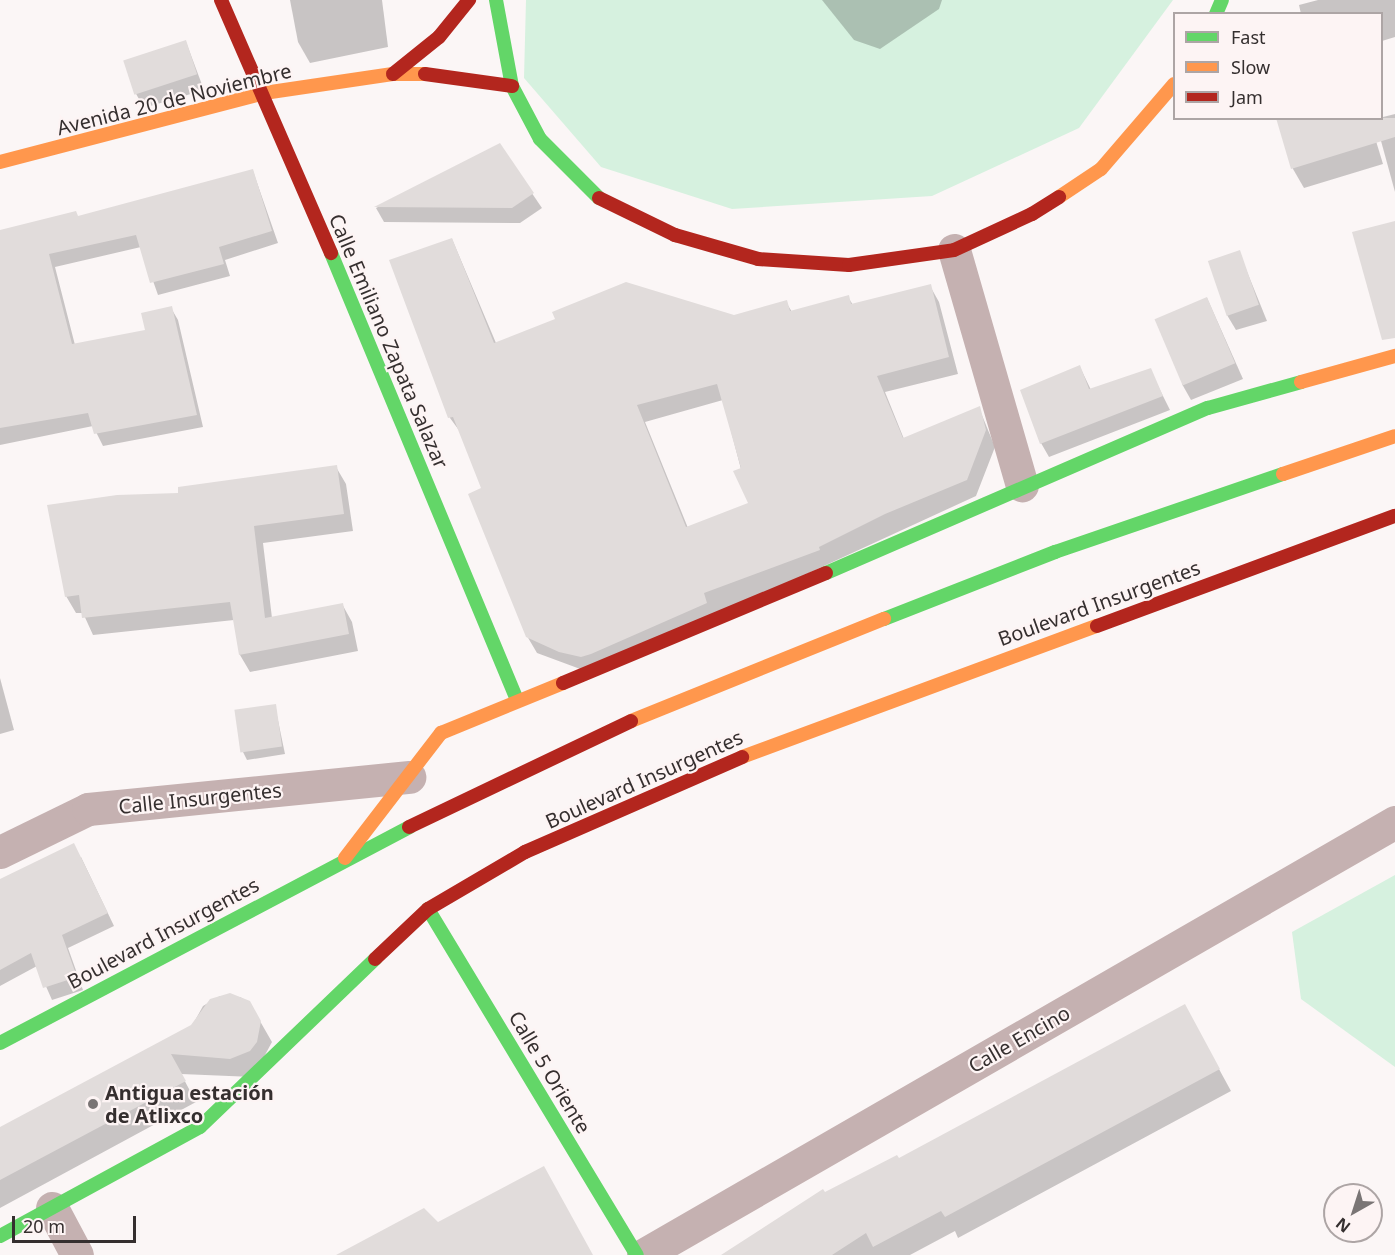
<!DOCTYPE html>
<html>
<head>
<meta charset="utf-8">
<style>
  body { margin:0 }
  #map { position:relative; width:1395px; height:1255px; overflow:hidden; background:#fbf6f6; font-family:"Noto Sans",sans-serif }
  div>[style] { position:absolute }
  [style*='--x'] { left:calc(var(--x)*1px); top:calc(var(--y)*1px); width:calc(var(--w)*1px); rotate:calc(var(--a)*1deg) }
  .green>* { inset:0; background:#d6f1df }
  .shadow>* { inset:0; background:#0003 }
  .building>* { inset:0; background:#e1dcdb; transform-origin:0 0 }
  .street>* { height:33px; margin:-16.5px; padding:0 16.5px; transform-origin:16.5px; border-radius:16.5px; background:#c5b1b1 }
  .fast>* { height:14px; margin:-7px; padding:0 7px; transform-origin:7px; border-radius:7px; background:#63d668 }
  .slow>* { height:14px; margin:-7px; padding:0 7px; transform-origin:7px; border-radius:7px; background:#ff974d }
  .jam>* { height:14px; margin:-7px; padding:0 7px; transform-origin:7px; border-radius:7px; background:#b3261e }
  .dots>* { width:16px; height:16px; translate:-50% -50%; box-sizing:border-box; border:3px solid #fdf4f4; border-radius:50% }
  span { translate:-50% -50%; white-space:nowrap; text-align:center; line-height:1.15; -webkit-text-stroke:4.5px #fdf4f4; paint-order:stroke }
  .street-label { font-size:20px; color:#352f2f }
  .poi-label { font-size:20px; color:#352f2f; font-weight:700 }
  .left { translate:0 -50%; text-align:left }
  .legend { position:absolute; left:1173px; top:12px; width:210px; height:108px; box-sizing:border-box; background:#fdf4f4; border:2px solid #ada5a5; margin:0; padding:8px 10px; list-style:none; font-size:18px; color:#352f2f }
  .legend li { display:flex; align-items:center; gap:12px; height:30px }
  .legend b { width:30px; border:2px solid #ada5a5 }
  .north { position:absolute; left:1323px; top:1183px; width:60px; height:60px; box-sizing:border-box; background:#fdf4f4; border:2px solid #ada5a5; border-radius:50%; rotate:219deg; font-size:16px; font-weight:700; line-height:24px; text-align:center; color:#352f2f }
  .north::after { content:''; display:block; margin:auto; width:21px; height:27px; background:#7a7575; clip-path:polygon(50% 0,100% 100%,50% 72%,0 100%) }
  .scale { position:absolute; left:12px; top:1216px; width:124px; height:27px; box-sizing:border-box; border:3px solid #352f2f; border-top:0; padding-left:8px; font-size:18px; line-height:21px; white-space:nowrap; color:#352f2f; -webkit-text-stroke:4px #fdf4f4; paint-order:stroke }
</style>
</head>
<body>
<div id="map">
  <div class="green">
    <div style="clip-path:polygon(526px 0,1173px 0,1079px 128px,932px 196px,732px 209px,601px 167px,524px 78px)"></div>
    <div style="clip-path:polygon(1395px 875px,1395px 1067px,1301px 999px,1292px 932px)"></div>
  </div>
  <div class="shadow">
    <div style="clip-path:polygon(290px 0,382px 0,388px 47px,310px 63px,298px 42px)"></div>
    <div style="clip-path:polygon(822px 0,942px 0,939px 9px,880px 49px,854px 40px)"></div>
    <div style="clip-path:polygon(1318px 0,1395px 0,1395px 37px,1382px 41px,1382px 14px,1301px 14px,1299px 5px)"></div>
    <div style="clip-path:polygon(186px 42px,204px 90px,144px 108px,135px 92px)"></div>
    <div style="clip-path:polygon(1395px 114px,1395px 192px,1375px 119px)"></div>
    <div style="clip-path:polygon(1277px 118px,1369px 118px,1383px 164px,1304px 188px,1293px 169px)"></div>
    <div style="clip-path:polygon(499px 145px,542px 208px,520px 223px,384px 222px,376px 208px)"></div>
    <div style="clip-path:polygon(253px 171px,278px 243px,225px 260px,230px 276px,158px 295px,141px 247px,55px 267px,75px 345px,147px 331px,171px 308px,178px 320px,203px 427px,103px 446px,93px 426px,0 445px,0 231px,78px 217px)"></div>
    <div style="clip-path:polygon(evenodd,452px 239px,496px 343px,734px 317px,786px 302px,792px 312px,848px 297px,853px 305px,930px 286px,939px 302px,958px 374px,885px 392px,904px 439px,979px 408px,995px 447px,976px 496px,591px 673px,537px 653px,527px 636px,483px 489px,461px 433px,450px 418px,391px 261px,452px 239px,723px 400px,750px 504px,688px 528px,645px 422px,723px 400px)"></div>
    <div style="clip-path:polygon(1239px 252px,1267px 321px,1236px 330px,1227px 315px)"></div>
    <div style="clip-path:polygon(1207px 298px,1243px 379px,1191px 400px,1182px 384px)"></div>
    <div style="clip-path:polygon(1080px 367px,1091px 390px,1150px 370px,1170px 410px,1049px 457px,1041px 443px)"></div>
    <div style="clip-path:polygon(336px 467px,346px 484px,353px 531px,263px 543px,272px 618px,342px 604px,352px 622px,358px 651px,250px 672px,240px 655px,234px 620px,93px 635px,83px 613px,76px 613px,66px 596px,180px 494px)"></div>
    <div style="clip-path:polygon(0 678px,14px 730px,0 734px)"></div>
    <div style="clip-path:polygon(275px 706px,285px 754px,247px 760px,243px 752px)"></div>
    <div style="clip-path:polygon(81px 857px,114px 926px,68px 948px,83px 990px,52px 1000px,37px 966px,0 986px,0 881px)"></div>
    <div style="clip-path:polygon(220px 996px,240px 997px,249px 1002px,272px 1042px,253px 1077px,181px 1074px,196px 1102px,0 1208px,0 1128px,192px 1026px,203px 1006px)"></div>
    <div style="clip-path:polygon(1196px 1027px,1231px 1091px,958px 1238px,955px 1231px,910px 1255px,724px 1255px,824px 1194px)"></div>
  </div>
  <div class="building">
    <div style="left:186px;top:40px;width:36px;height:66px;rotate:72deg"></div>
    <div style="clip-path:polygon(1276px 118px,1395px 118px,1395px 137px,1291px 169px)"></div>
    <div style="clip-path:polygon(500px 143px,534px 193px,512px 208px,374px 207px)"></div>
    <div style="clip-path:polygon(253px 169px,272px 231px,219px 247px,224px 264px,150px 283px,136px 235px,49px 254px,72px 344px,145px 330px,141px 313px,172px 306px,197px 415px,94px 434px,88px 413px,0 428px,0 230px,76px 211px,78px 216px)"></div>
    <div style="clip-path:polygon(1395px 221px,1395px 338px,1382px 340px,1352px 232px)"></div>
    <div style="clip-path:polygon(evenodd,452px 238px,494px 343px,555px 319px,552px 312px,626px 282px,734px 315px,787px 300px,790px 311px,849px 295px,851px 304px,931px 284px,949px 357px,877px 376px,903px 438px,980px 406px,986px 430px,967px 480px,885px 514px,819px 547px,820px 550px,704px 593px,707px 603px,591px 654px,581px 657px,559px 652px,526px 637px,468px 494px,481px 488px,453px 417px,448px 418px,389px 260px,452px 238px,717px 384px,741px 468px,733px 471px,748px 503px,686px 527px,637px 405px,717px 384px)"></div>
    <div style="left:1240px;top:250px;width:58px;height:34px;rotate:71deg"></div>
    <div style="left:1207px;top:297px;width:72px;height:57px;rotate:67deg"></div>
    <div style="clip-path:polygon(1080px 365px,1089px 389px,1151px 368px,1163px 396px,1040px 444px,1020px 390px)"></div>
    <div style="clip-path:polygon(337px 465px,344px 514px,254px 526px,265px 618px,343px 603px,349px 634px,239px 655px,230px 602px,82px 618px,79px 595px,65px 597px,47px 505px,117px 495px,178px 493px,178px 487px)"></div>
    <div style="left:276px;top:704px;width:43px;height:42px;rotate:82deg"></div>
    <div style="clip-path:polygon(74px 843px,108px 913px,62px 935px,77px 977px,43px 988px,31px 953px,0 970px,0 879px)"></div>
    <div style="clip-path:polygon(230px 993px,250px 1001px,261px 1021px,257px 1042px,250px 1051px,230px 1059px,171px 1054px,186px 1081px,0 1180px,0 1127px,191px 1025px,210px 999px)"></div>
    <div style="clip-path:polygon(1185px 1004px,1220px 1069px,945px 1217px,941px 1211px,873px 1247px,866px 1233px,832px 1255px,721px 1255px,823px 1189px,825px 1192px,897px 1155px,899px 1158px)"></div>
    <div style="clip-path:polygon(544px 1166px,593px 1255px,336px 1255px,424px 1208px,438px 1222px)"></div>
  </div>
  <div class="street">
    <div style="--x:954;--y:250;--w:245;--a:73.9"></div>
    <div style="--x:0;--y:852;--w:98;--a:-26"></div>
    <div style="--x:88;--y:809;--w:323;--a:-5.7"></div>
    <div style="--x:52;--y:1208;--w:53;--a:62"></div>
    <div style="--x:643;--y:1255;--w:868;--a:-29.93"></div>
  </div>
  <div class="fast">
    <div style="--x:496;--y:0;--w:87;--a:79.5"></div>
    <div style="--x:512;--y:86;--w:60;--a:62.2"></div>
    <div style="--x:540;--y:139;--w:83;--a:45"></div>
    <div style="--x:1216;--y:14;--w:15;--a:-67"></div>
    <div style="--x:331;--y:253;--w:483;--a:67.4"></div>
    <div style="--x:826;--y:573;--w:416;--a:-23.4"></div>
    <div style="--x:1208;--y:408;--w:97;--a:-15.6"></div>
    <div style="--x:884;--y:619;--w:184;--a:-21.4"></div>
    <div style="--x:1055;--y:552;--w:241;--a:-18.9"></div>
    <div style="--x:428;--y:909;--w:404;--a:58.9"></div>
    <div style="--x:0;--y:1043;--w:463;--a:-27.8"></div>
    <div style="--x:0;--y:1236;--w:228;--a:-28.6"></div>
    <div style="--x:200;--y:1127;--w:243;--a:-43.8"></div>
  </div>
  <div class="slow">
    <div style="--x:0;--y:162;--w:273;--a:-14.6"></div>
    <div style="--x:264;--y:93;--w:130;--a:-8.4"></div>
    <div style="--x:393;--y:74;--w:32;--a:0"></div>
    <div style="--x:1059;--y:197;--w:50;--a:-33.7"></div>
    <div style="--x:1101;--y:169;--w:112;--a:-49.3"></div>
    <div style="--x:1301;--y:382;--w:98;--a:-15.5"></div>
    <div style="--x:1283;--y:474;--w:118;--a:-18.7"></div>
    <div style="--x:631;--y:721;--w:273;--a:-22"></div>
    <div style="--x:742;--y:757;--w:378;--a:-20.3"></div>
    <div style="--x:345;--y:858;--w:158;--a:-52.5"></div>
    <div style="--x:441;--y:733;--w:132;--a:-22.3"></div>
  </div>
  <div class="jam">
    <div style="--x:221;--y:0;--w:276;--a:66.5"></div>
    <div style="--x:393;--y:74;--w:59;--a:-38.8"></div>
    <div style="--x:439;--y:37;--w:48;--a:-51"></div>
    <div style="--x:425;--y:74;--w:88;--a:7.9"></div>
    <div style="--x:599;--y:198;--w:85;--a:26"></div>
    <div style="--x:675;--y:235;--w:86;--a:16.1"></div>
    <div style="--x:758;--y:259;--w:91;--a:3.8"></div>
    <div style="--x:849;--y:265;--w:106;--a:-8.1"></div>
    <div style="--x:954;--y:250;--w:86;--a:-24.8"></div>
    <div style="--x:1032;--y:214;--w:32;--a:-32"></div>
    <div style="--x:1097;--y:626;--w:318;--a:-20.3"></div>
    <div style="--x:563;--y:683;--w:285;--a:-22.7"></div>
    <div style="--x:409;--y:827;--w:246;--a:-25.5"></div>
    <div style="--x:375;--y:959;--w:73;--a:-43.3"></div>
    <div style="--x:428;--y:909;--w:113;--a:-30.4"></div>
    <div style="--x:525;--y:852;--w:237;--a:-23.6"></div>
  </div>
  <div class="dots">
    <div style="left:93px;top:1104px;background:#7a7575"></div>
  </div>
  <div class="street-label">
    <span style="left:174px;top:99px;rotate:-14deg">Avenida 20 de Noviembre</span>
    <span style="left:389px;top:341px;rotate:67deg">Calle Emiliano Zapata Salazar</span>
    <span style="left:1099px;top:603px;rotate:-20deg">Boulevard Insurgentes</span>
    <span style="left:644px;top:779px;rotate:-24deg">Boulevard Insurgentes</span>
    <span style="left:200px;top:798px;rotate:-6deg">Calle Insurgentes</span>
    <span style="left:163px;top:933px;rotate:-28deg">Boulevard Insurgentes</span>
    <span style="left:1019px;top:1039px;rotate:-30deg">Calle Encino</span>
    <span style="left:550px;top:1072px;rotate:59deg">Calle 5 Oriente</span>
  </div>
  <div class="poi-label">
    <span class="left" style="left:105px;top:1104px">Antigua estación<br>de Atlixco</span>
  </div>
  <ul class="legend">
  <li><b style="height:8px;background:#63d668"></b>Fast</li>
  <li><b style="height:8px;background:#ff974d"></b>Slow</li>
  <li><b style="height:8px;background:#b3261e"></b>Jam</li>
  </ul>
  <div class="north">N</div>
  <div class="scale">20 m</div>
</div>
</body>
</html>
